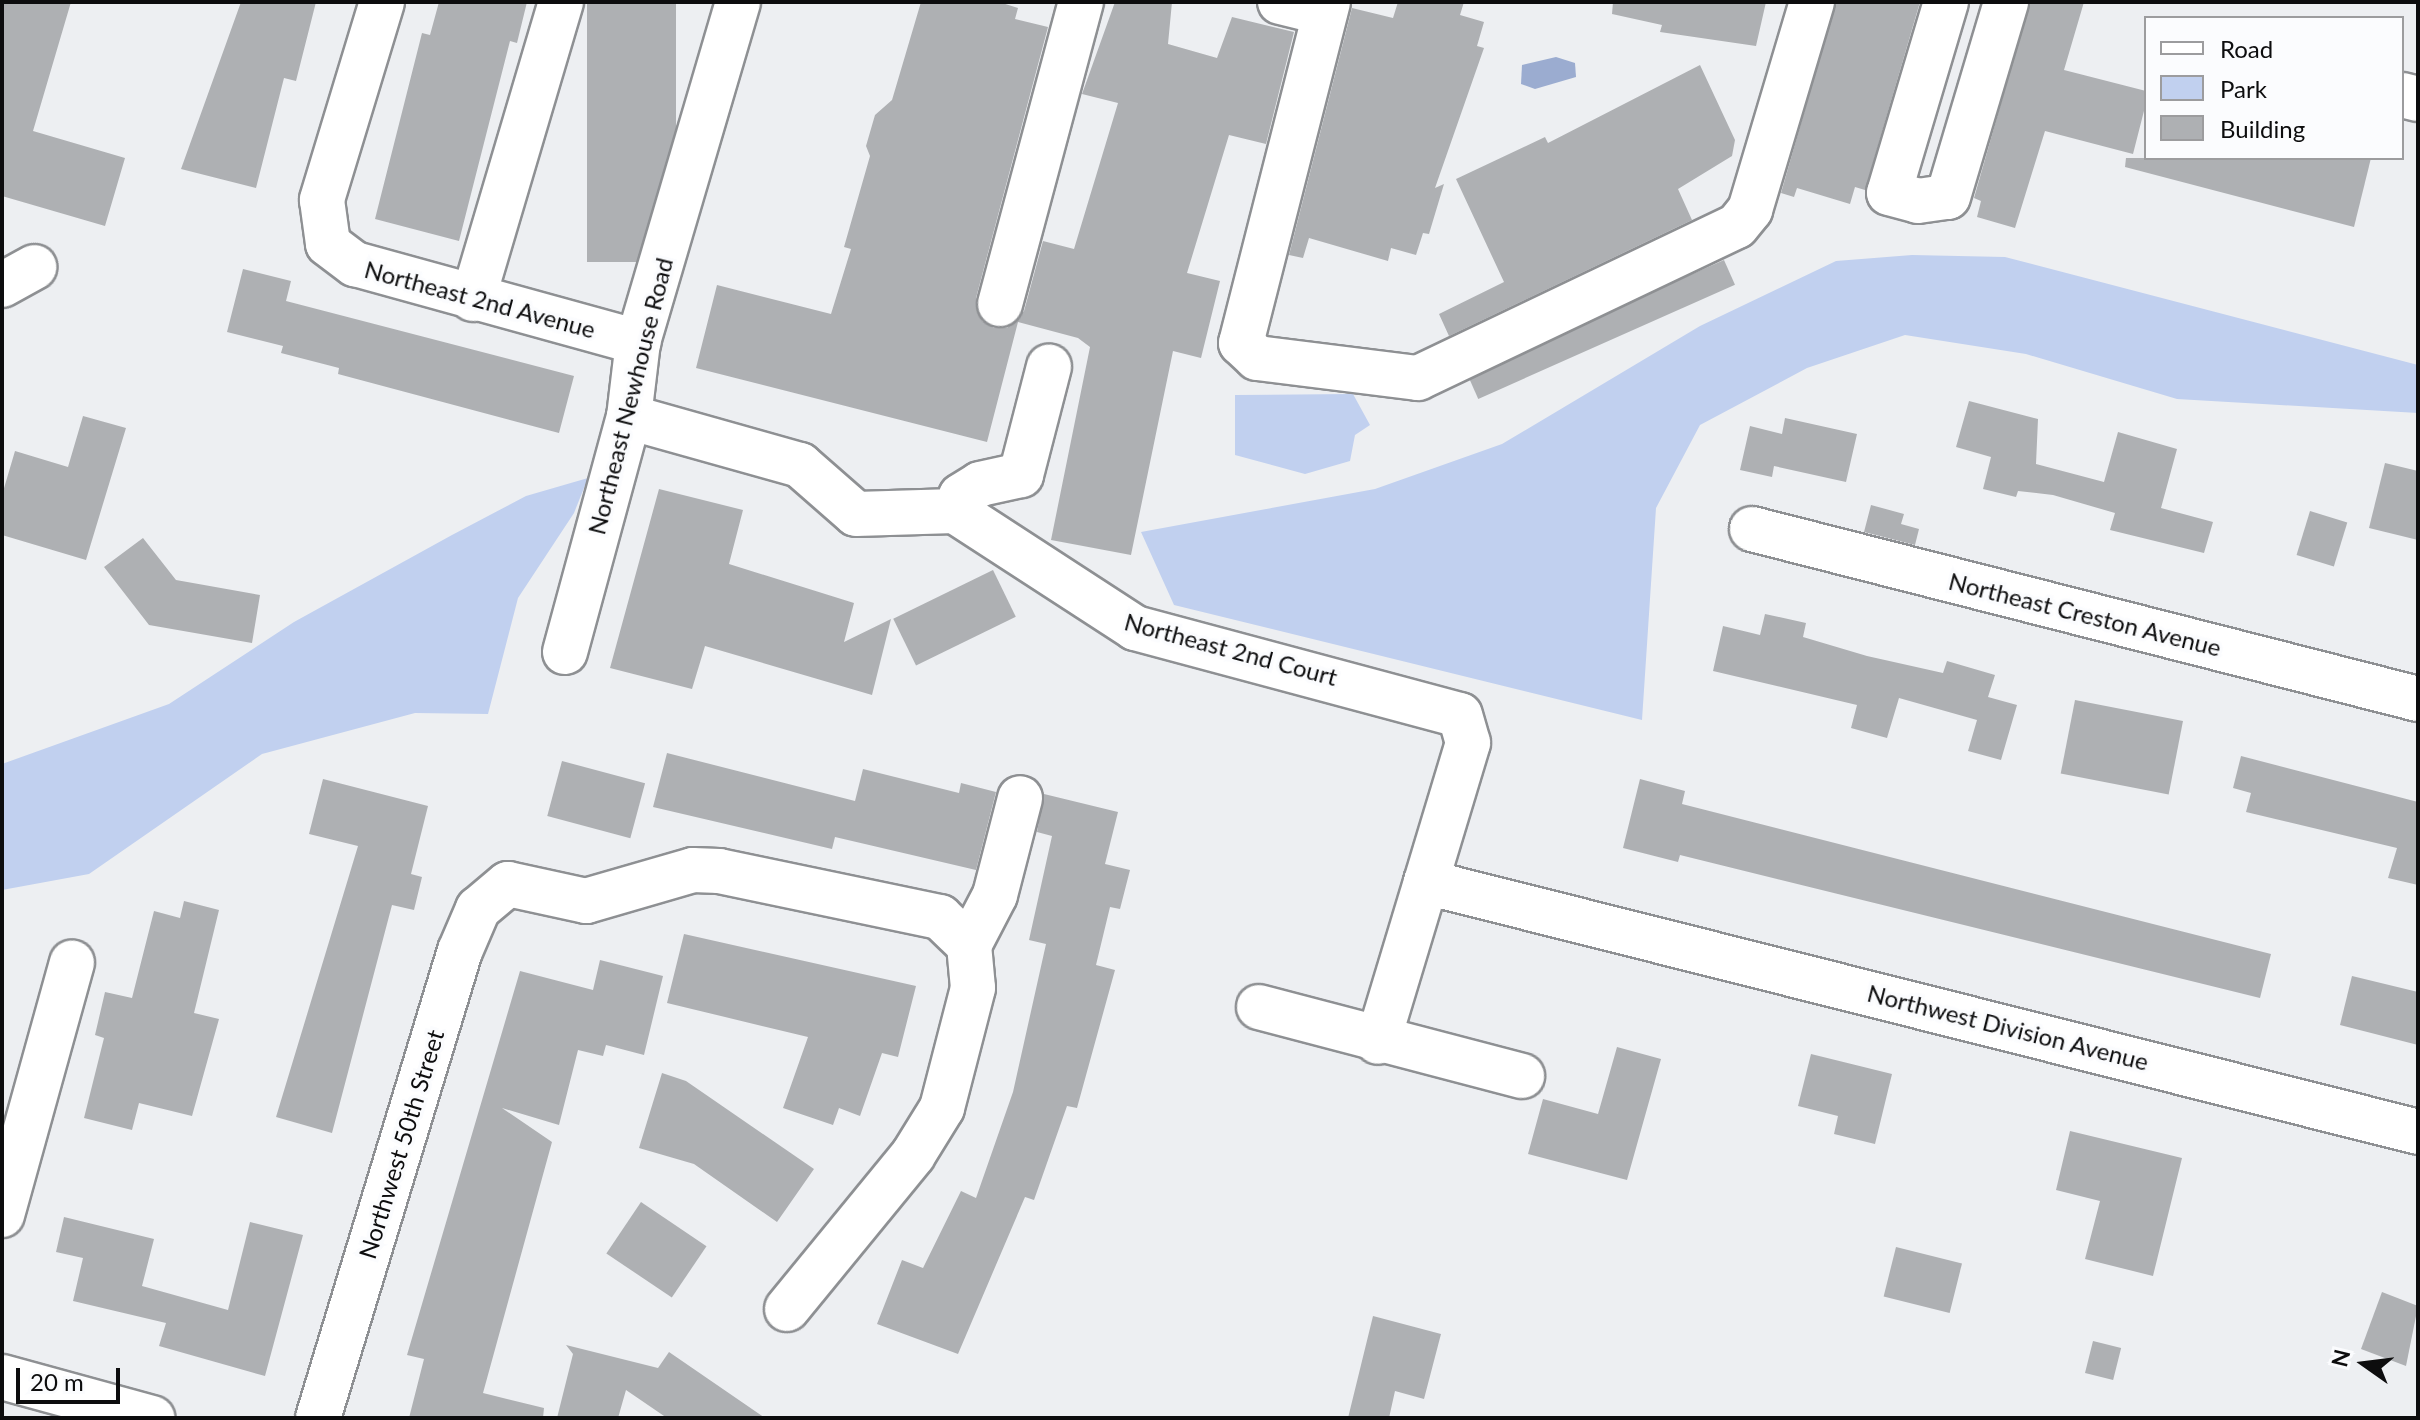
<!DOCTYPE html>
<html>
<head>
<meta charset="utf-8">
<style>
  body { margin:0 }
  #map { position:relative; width:2420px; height:1420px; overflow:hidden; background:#edeff2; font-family:Lato,sans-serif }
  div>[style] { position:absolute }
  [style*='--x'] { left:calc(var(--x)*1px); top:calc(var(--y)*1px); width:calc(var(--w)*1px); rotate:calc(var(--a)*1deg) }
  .green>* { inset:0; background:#c1d0ef }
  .water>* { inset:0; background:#9bacd0 }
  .building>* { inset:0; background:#aeb0b3; transform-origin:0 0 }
  .roads { filter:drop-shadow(2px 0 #8e9093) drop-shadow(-2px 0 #8e9093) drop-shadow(0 2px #8e9093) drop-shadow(0 -2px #8e9093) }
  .minor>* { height:44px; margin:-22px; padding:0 22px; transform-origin:22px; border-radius:22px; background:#fff }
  span { translate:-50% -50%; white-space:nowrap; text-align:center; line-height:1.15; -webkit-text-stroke:7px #fbfcfe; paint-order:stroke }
  .street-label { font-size:24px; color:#0d0d0e }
  .frame { position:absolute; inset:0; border:4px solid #0d0d0e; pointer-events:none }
  .legend { position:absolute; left:2144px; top:16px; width:260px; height:144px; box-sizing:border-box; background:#fbfcfe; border:2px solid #9c9c9e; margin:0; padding:10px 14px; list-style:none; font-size:24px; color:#0d0d0e }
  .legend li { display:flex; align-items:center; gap:16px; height:40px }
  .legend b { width:40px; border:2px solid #9c9c9e }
  .north { position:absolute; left:2324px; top:1324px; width:80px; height:80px; -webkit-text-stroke:6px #fbfcfe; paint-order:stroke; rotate:284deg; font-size:22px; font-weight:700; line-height:32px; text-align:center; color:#0d0d0e }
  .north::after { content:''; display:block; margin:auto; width:28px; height:36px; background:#0d0d0e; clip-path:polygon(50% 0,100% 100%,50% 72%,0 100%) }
  .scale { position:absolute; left:16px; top:1368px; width:104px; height:36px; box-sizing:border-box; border:4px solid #0d0d0e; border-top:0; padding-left:10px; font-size:24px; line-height:28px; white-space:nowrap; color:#0d0d0e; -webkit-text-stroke:6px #fbfcfe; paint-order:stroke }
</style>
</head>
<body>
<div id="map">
  <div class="green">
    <div style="clip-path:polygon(1912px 255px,2005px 257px,2418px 365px,2418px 413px,2177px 399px,2026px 354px,1905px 335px,1807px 368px,1700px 425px,1656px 508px,1642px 720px,1174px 605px,1141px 532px,1375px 489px,1502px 444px,1700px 326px,1836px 261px)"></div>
    <div style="clip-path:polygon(1353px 394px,1370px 425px,1355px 435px,1350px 461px,1305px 474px,1235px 455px,1235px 395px)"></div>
    <div style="clip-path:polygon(588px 478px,574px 513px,518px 598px,488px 714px,415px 713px,262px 754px,89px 874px,2px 890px,2px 764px,169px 704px,294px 622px,452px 535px,526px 496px)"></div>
  </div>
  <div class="water">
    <div style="clip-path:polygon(1556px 57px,1575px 63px,1576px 77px,1535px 89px,1521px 84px,1522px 65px)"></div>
  </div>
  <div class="building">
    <div style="clip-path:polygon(2px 2px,71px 2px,33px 131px,125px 158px,105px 226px,2px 196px)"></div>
    <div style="clip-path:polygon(241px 2px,316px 2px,296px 81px,284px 78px,256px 188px,181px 169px)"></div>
    <div style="clip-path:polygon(439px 2px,527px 2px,517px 43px,510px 41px,459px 241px,375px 219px,422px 33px,430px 35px)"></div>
    <div style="left:587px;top:2px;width:89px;height:260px"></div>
    <div style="clip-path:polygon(921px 2px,999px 2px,1018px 8px,1015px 19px,1048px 27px,976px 298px,982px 321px,994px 328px,1007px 328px,1024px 311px,1043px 241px,1074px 249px,1118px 103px,1082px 94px,1115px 2px,1172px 2px,1168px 44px,1217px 58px,1232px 17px,1294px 32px,1266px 144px,1229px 135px,1187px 273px,1220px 281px,1201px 358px,1173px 351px,1131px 555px,1051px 540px,1090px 347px,1078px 338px,1018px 322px,987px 442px,696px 368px,717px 285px,831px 314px,851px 249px,844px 247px,870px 156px,866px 146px,875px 115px,892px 100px)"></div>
    <div style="clip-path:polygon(1398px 2px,1464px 2px,1460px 15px,1484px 22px,1477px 46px,1484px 48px,1435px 188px,1444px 184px,1429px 234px,1423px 233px,1416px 255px,1391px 248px,1388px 261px,1309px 238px,1303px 258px,1289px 255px,1352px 8px,1393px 18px)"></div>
    <div style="clip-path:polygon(1613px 2px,1766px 2px,1756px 46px,1660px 32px,1662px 25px,1612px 14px)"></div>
    <div style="clip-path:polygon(1836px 2px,1920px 2px,1865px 190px,1855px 187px,1850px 204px,1797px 188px,1794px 197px,1781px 193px)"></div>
    <div style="clip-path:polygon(2030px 2px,2084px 2px,2064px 70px,2146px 91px,2146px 103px,2133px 154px,2045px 131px,2015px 228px,1977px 217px,1981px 201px,1974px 198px)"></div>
    <div style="clip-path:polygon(1700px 65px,1735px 140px,1732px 156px,1678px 189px,1692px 220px,1449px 336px,1439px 314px,1504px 282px,1456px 179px,1545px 137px,1548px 143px)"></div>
    <div style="clip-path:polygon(2126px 158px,2371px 158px,2354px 227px,2125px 167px)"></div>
    <div style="left:1724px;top:260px;width:27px;height:281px;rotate:66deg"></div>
    <div style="clip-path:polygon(243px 269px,291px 281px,286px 301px,574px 376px,559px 433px,338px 374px,339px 368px,281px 353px,283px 346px,227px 332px)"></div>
    <div style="clip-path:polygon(1969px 401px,2038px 419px,2036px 464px,2104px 482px,2118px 432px,2177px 449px,2161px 508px,2213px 522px,2204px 553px,2110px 530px,2115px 513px,2053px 495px,2018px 491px,2016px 497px,1983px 489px,1991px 457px,1956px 447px)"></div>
    <div style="clip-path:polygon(83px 416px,126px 428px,86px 560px,2px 535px,2px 495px,15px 451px,68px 467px)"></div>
    <div style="clip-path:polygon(1785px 418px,1857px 434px,1846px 482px,1774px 466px,1772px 477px,1740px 470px,1750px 426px,1782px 434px)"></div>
    <div style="clip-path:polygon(2385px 463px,2418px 471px,2418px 540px,2369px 528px)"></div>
    <div style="clip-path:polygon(659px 489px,743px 510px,729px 564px,854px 603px,844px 642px,891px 619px,872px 695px,705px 646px,692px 689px,610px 668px)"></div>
    <div style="clip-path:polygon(1871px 505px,1904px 514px,1901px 524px,1919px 529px,1915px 545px,1864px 532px)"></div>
    <div style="left:2310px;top:511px;width:39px;height:46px;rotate:17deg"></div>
    <div style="clip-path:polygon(143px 538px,176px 580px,260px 595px,252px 643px,149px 625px,104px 567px)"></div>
    <div style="left:993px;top:570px;width:52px;height:111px;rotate:64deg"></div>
    <div style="clip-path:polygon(1765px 614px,1806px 623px,1803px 637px,1867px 656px,1943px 673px,1947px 661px,1995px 675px,1988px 697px,2017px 705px,2001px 760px,1968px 751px,1977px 720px,1899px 698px,1887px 738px,1851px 728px,1857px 705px,1713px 671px,1723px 626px,1760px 635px)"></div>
    <div style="left:2075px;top:700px;width:110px;height:75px;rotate:11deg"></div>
    <div style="clip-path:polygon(667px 753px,855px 801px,863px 769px,959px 793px,961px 783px,996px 792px,976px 870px,835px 837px,832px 849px,653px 807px)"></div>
    <div style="clip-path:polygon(2241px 756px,2418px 802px,2418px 885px,2388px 878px,2397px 848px,2246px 812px,2251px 793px,2233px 788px)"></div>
    <div style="left:562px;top:761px;width:86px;height:57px;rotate:15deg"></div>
    <div style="clip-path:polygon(323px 779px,428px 806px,411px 874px,422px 877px,414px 910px,392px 905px,332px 1133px,276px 1117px,358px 846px,309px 834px)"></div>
    <div style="clip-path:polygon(1640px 779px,1685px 791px,1682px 804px,2271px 954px,2260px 998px,1680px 855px,1678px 862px,1623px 848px)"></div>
    <div style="clip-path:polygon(1044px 794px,1118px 812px,1105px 864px,1130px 870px,1120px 909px,1110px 907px,1096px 965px,1115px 970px,1077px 1108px,1067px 1106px,1034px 1200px,1025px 1197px,958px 1354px,877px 1324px,902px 1260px,923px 1268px,961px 1191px,976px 1198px,1013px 1092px,1046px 944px,1029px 940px,1052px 836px,1037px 832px)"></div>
    <div style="clip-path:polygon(184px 901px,219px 910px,194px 1013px,219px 1019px,192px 1116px,139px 1103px,132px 1130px,84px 1118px,104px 1038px,95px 1035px,105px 992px,132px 998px,154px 911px,180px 918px)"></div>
    <div style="clip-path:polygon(684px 934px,916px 986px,898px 1057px,882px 1053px,860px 1116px,839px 1108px,833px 1125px,783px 1108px,808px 1037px,667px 1003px)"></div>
    <div style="clip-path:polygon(600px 960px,663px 976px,644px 1055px,606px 1045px,603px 1056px,578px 1050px,559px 1125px,502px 1108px,552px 1142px,483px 1393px,544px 1408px,543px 1418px,409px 1418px,424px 1359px,407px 1355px,520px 971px,593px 990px)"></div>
    <div style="clip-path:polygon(2352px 976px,2418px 992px,2418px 1045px,2340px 1025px)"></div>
    <div style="clip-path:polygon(1617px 1047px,1661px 1059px,1627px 1180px,1528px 1154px,1543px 1099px,1598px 1114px)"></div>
    <div style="clip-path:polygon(1811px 1054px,1892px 1074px,1875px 1144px,1834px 1134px,1838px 1116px,1798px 1106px)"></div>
    <div style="clip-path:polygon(662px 1073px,686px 1081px,814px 1169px,777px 1222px,694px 1164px,639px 1148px)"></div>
    <div style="clip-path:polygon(2070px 1131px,2182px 1158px,2153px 1276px,2085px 1259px,2100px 1201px,2056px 1190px)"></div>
    <div style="left:641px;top:1202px;width:79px;height:62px;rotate:34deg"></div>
    <div style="clip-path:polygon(64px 1217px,154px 1239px,142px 1286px,228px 1310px,250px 1222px,303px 1235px,265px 1376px,159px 1346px,166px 1323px,73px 1301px,83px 1258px,56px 1252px)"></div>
    <div style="left:1896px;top:1247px;width:68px;height:51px;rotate:14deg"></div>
    <div style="clip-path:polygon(2382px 1292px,2418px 1306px,2406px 1366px,2361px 1349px)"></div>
    <div style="clip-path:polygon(1373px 1316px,1441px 1334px,1424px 1399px,1395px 1391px,1389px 1418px,1348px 1418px)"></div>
    <div style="left:2093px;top:1341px;width:29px;height:33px;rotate:14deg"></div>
    <div style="clip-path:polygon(566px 1345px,658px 1368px,669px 1352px,765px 1418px,667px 1418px,626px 1390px,618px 1418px,557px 1418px,573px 1354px)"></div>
  </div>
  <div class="roads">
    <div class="minor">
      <div style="--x:382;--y:2;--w:207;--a:106.9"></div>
      <div style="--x:322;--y:200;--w:44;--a:82.2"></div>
      <div style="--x:328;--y:244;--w:34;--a:37"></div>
      <div style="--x:355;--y:264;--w:294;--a:15.4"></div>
      <div style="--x:1280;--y:2;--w:46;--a:13.7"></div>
      <div style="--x:1328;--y:2;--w:352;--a:104.3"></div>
      <div style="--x:1241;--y:343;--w:22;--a:43"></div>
      <div style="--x:1257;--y:358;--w:162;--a:7.1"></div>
      <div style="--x:1418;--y:378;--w:353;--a:-25.5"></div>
      <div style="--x:1737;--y:226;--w:21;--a:-51"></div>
      <div style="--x:1750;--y:210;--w:217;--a:-73.4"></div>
      <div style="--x:1946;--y:2;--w:199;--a:106.6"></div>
      <div style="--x:1889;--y:193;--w:30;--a:15"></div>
      <div style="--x:1918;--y:201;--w:30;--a:-8"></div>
      <div style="--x:1948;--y:197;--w:203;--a:-73.4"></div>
      <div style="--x:2402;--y:95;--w:16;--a:14"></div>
      <div style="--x:2;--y:285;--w:37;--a:-29"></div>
      <div style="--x:473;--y:299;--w:310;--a:-73.5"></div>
      <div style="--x:1000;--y:304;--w:313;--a:-75"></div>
      <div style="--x:629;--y:417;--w:178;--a:15.7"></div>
      <div style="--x:800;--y:465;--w:74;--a:41.2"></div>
      <div style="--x:856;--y:514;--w:99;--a:-1.7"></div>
      <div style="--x:955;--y:511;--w:215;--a:33"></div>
      <div style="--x:1135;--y:628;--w:336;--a:15"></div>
      <div style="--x:1460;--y:715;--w:29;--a:74"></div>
      <div style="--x:1468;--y:743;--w:312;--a:106.8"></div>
      <div style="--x:955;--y:511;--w:16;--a:-68"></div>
      <div style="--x:961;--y:496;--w:22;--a:-32"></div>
      <div style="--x:980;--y:484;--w:42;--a:-12.4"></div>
      <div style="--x:1021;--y:475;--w:112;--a:-75.5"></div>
      <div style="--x:1752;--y:529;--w:687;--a:14.32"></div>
      <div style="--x:565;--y:652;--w:244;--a:-74.8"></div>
      <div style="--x:629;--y:417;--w:76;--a:-83.2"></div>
      <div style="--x:638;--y:342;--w:354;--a:-73.6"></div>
      <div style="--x:1426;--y:882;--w:1023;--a:14.14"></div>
      <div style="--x:969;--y:945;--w:56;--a:-62.5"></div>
      <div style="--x:995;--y:895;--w:100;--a:-75.5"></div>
      <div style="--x:1259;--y:1007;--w:272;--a:14.7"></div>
      <div style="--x:2;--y:1215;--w:262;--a:-74.5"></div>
      <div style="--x:2;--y:1377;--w:156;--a:15.3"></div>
      <div style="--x:318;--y:1418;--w:488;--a:-73.1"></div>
      <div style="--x:460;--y:951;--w:46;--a:-66.8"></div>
      <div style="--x:478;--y:909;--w:39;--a:-40"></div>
      <div style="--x:508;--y:884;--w:80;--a:12.3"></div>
      <div style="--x:586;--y:901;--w:111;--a:-16.2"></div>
      <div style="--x:693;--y:870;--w:26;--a:2"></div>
      <div style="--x:719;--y:871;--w:226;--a:11.8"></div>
      <div style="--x:940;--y:917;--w:40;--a:44"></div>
      <div style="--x:969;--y:945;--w:43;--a:84.7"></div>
      <div style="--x:973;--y:988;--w:124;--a:104.5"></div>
      <div style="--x:942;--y:1108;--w:55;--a:121.7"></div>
      <div style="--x:913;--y:1155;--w:199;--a:129.3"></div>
    </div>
  </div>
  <div class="street-label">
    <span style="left:480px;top:299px;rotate:15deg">Northeast 2nd Avenue</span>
    <span style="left:630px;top:396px;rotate:-76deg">Northeast Newhouse Road</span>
    <span style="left:2085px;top:614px;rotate:14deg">Northeast Creston Avenue</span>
    <span style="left:1231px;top:649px;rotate:15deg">Northeast 2nd Court</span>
    <span style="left:2008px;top:1027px;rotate:14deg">Northwest Division Avenue</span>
    <span style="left:401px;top:1144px;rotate:-73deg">Northwest 50th Street</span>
  </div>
  <div class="frame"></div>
  <ul class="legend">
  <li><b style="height:10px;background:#fff"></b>Road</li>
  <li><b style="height:22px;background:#c1d0ef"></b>Park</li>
  <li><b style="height:22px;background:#aeb0b3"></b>Building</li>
  </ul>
  <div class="north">N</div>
  <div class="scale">20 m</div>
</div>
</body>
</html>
